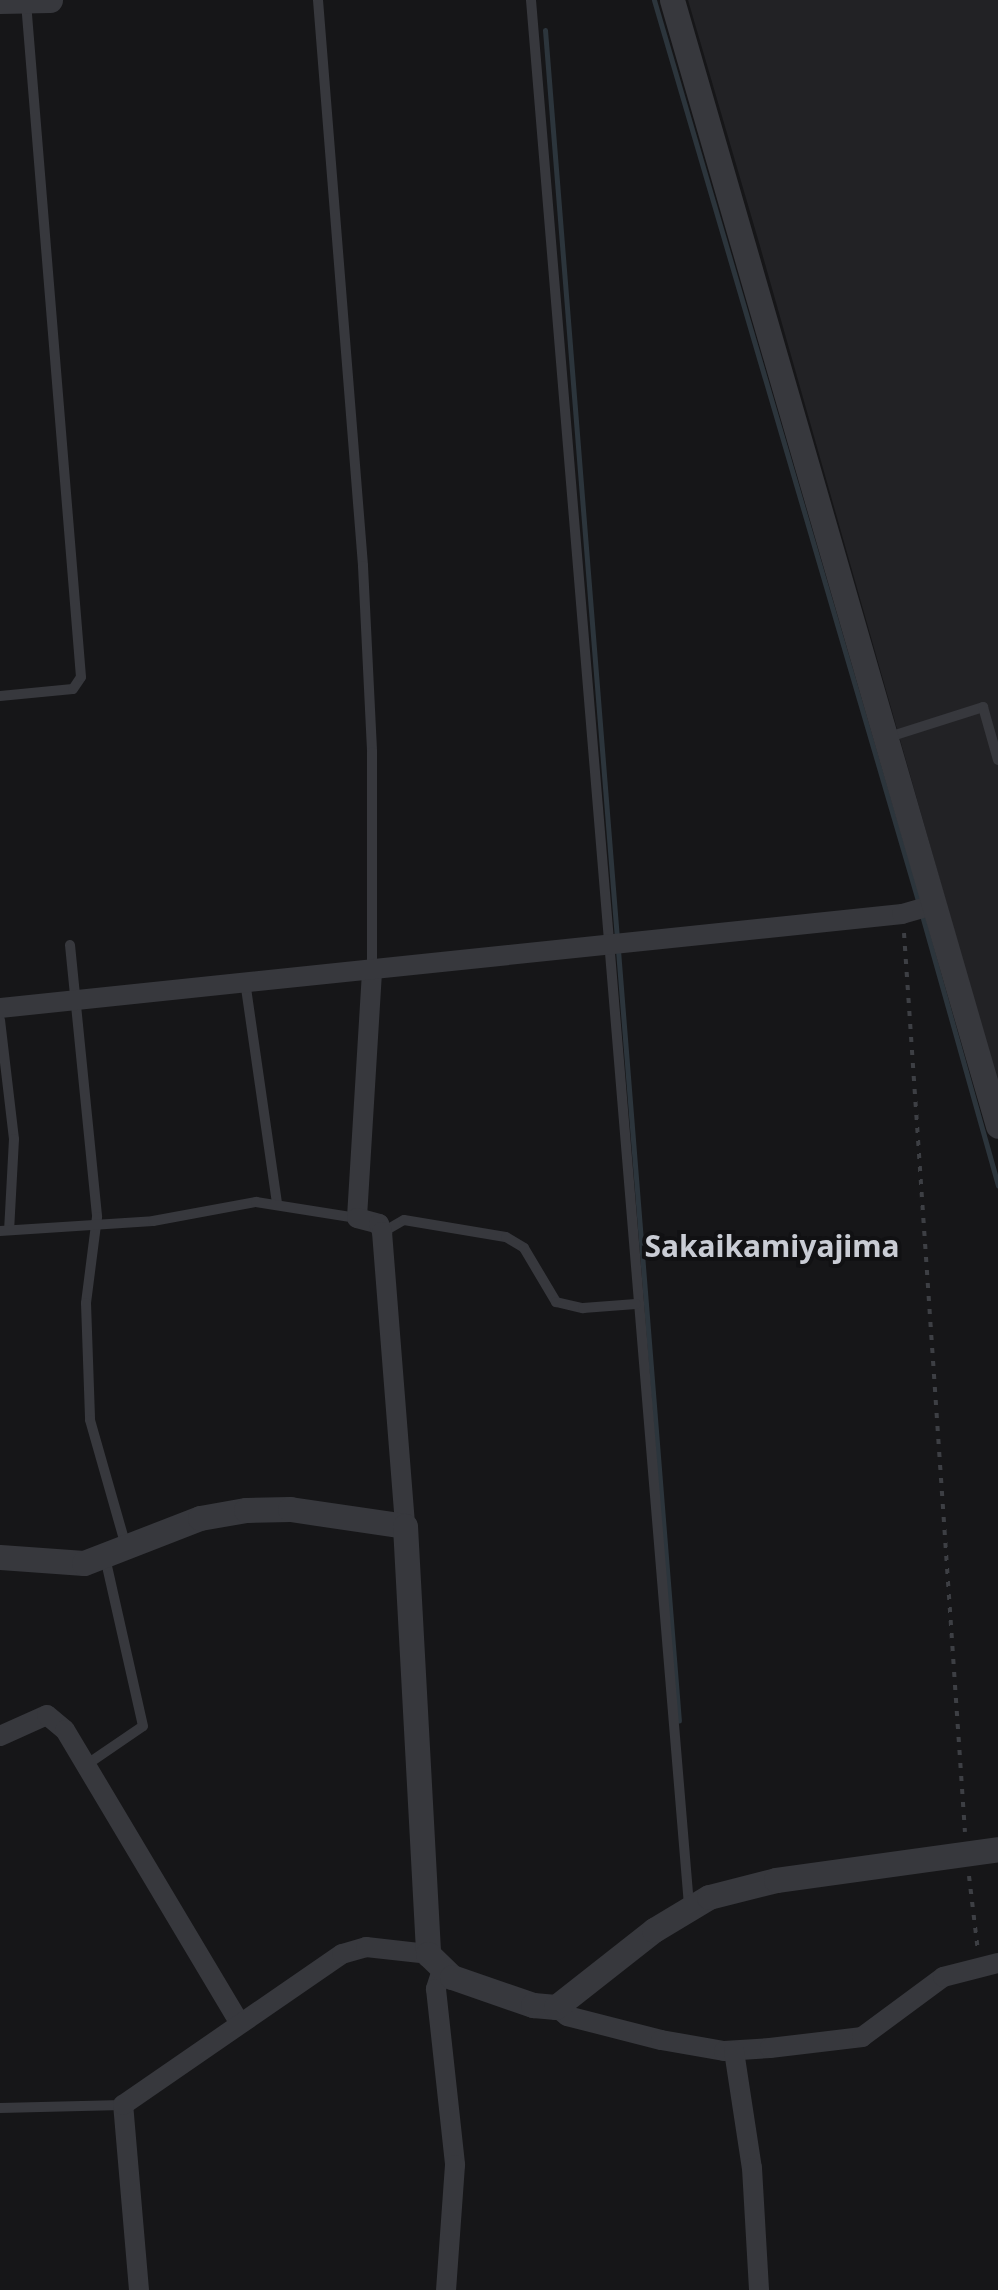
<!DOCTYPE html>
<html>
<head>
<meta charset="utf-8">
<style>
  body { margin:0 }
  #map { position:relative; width:998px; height:2290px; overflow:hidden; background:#161618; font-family:"Noto Sans",sans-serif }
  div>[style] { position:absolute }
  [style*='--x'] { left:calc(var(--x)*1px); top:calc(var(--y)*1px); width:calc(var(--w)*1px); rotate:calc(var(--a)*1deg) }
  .built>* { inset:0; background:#222225 }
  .stream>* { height:5px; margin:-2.5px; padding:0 2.5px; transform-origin:2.5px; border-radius:2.5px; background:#2c353c }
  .path>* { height:4px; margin-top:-2px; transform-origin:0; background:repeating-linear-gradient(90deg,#3d3f44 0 5px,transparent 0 13px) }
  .service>* { height:10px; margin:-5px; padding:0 5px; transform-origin:5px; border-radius:5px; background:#37383d }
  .minor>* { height:20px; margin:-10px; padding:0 10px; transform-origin:10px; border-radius:10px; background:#37383d }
  .tertiary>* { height:25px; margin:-12.5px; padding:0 12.5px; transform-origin:12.5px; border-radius:12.5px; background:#37383d }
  span { translate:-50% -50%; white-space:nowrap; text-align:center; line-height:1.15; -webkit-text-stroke:8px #111113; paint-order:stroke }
  .quarter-label { font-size:30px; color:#c9ccd4; font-weight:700 }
</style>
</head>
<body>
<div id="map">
  <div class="built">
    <div style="clip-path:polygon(688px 0,998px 0,998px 1085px,760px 246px)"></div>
  </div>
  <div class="stream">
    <div style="--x:654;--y:0;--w:942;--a:73.66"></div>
    <div style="--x:545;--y:30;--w:912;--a:85.47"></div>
    <div style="--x:922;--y:915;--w:281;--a:74.3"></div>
    <div style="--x:618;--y:950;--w:773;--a:85.48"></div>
  </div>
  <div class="path">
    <div style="--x:904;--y:933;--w:901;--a:86.12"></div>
    <div style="--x:969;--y:1876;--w:76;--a:83.2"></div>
  </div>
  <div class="service">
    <div style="--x:318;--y:0;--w:568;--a:85.45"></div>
    <div style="--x:363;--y:566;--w:186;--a:87.2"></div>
    <div style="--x:372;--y:752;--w:219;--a:90"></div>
    <div style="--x:531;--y:0;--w:1914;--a:85.26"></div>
    <div style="--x:0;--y:696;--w:73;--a:-5.5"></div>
    <div style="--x:73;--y:689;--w:14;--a:-56"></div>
    <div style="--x:81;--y:677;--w:677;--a:-94.66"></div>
    <div style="--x:889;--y:737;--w:99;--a:-17.7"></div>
    <div style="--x:983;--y:707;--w:55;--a:74.2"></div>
    <div style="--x:70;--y:945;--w:273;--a:84.3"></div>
    <div style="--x:97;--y:1217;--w:87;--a:97.3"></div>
    <div style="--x:86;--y:1303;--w:117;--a:88"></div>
    <div style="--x:90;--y:1420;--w:131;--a:74.1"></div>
    <div style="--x:245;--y:981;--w:223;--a:81.8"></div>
    <div style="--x:0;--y:1020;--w:120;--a:83.3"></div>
    <div style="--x:14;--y:1139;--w:91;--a:93.1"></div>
    <div style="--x:0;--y:1231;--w:153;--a:-3.7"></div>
    <div style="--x:153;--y:1221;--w:105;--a:-10.5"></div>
    <div style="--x:256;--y:1202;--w:102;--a:9"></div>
    <div style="--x:383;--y:1232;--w:24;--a:-30"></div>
    <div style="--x:404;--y:1220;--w:103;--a:9.5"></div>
    <div style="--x:506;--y:1237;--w:21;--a:31"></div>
    <div style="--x:524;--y:1248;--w:63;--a:59.3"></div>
    <div style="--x:556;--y:1302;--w:28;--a:13"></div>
    <div style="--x:583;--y:1308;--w:53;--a:-4.3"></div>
    <div style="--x:89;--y:1763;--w:65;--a:-34.4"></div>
    <div style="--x:143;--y:1726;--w:172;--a:-102.7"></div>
    <div style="--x:0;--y:2108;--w:123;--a:-1.4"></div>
  </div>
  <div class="minor">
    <div style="--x:372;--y:972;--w:246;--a:93.5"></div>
    <div style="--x:357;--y:1218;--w:23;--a:15"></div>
    <div style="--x:379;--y:1224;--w:9;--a:69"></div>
    <div style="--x:382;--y:1232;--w:295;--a:85.5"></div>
    <div style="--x:0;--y:1008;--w:907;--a:-5.95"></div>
    <div style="--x:902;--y:914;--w:35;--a:-16"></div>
    <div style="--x:0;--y:1736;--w:51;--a:-24.1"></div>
    <div style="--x:47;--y:1715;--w:23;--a:40"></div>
    <div style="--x:65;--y:1730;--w:338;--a:59.2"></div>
    <div style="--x:442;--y:1970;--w:20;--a:108"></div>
    <div style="--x:436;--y:1989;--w:177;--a:83.8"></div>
    <div style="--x:455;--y:2165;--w:125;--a:94.1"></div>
    <div style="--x:556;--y:2007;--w:14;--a:39"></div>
    <div style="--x:567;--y:2016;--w:97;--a:14.3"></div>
    <div style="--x:661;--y:2040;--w:64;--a:9.9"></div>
    <div style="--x:724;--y:2051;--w:46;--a:-3.7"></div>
    <div style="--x:770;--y:2048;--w:93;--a:-6.8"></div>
    <div style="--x:862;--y:2037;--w:101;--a:-36.5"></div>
    <div style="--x:943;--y:1977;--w:57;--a:-14.3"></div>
    <div style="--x:734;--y:2051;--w:118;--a:81.3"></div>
    <div style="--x:752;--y:2168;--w:122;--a:86.7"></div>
    <div style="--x:139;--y:2290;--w:186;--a:-94.9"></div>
    <div style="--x:123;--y:2105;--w:266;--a:-34.6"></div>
    <div style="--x:342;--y:1954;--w:25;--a:-16"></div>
    <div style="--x:366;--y:1947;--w:62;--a:6.4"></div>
  </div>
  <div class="tertiary">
    <div style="--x:672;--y:0;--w:1172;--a:73.85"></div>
    <div style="--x:0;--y:1;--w:50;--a:-1.1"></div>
    <div style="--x:0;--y:1557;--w:84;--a:4.1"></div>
    <div style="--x:84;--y:1563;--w:124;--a:-21.2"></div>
    <div style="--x:200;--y:1518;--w:47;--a:-9.9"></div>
    <div style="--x:246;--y:1510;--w:44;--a:-1.3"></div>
    <div style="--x:290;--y:1509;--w:116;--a:8.4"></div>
    <div style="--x:405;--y:1526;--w:429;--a:86.9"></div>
    <div style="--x:428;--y:1954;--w:33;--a:44"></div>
    <div style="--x:452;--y:1977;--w:86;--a:19.1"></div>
    <div style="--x:533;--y:2005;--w:23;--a:5"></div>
    <div style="--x:556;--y:2007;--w:125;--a:-38.2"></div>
    <div style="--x:654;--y:1930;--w:64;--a:-31"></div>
    <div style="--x:709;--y:1897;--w:69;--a:-14.2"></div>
    <div style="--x:776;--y:1880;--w:224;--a:-7.9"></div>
  </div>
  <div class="quarter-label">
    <span style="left:772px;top:1246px">Sakaikamiyajima</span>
  </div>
</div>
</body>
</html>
